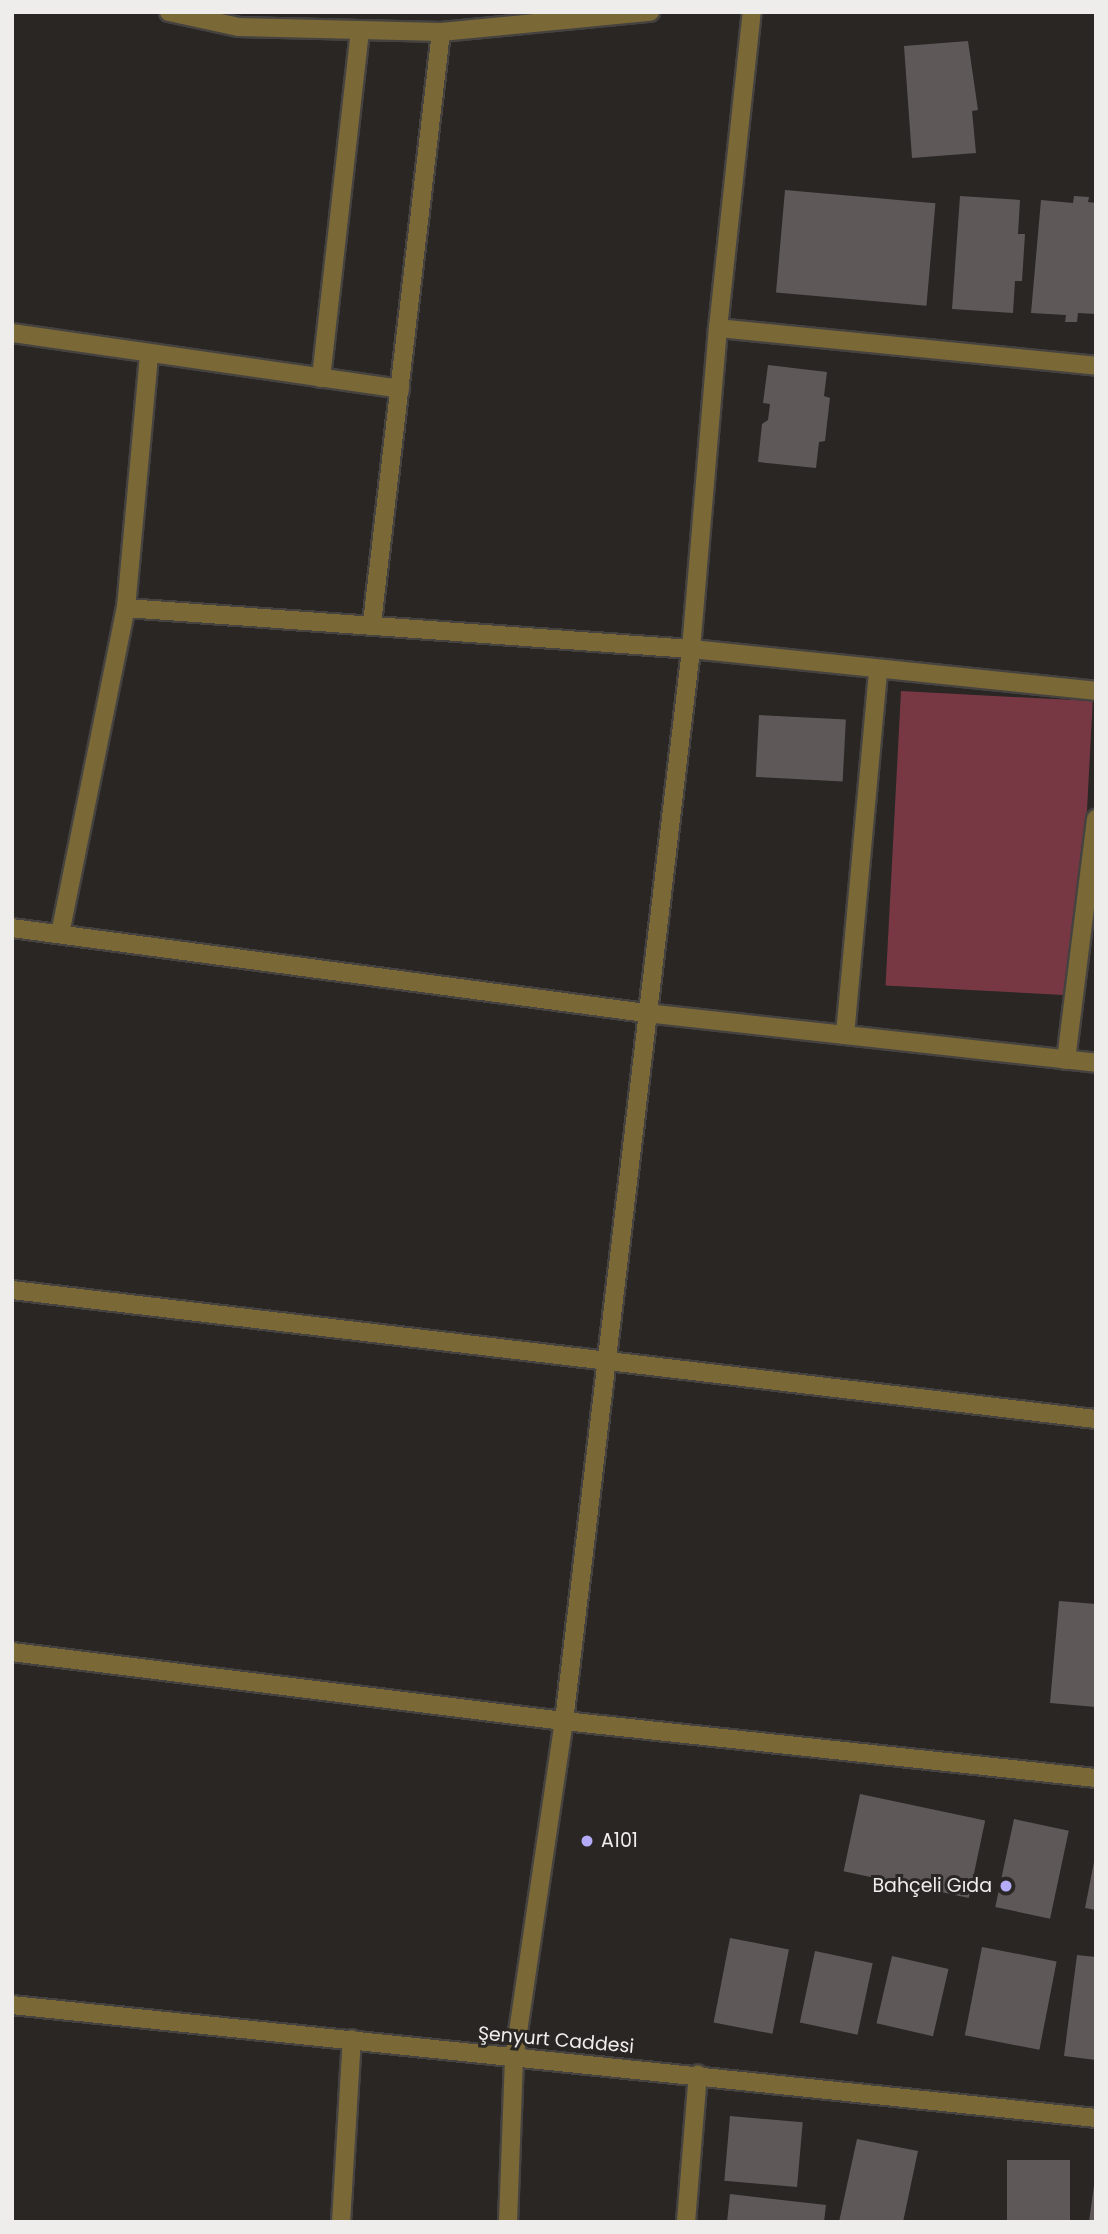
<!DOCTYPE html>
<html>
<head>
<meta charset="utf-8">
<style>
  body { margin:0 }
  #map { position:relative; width:1108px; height:2234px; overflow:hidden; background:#292624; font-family:Poppins,sans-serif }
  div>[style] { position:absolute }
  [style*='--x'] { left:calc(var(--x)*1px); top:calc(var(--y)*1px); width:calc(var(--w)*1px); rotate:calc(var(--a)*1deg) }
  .green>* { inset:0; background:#773844; transform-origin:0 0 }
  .building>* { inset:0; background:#5e5958; transform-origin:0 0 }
  .roads { filter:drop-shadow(2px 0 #454240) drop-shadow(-2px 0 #454240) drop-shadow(0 2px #454240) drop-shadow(0 -2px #454240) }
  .minor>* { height:18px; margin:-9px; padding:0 9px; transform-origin:9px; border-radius:9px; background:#7a6937 }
  .tertiary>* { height:18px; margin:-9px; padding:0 9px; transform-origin:9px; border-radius:9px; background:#7a6937 }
  .dots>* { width:19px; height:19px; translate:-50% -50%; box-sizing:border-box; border:4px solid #292624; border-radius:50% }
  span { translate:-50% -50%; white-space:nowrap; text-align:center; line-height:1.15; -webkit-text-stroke:6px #292624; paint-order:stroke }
  .poi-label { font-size:19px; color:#efedec }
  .left { translate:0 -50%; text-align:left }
  .right { translate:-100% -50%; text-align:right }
  .street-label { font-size:19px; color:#efedec }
  .frame { position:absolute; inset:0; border:14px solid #efedec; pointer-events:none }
</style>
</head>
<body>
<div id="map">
  <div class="green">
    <div style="left:901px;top:691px;width:192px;height:295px;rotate:3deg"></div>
  </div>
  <div class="building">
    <div style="clip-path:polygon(968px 41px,978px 110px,972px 111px,976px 153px,912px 158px,904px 46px)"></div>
    <div style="left:785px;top:190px;width:151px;height:103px;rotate:5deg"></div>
    <div style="clip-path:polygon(960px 196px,1020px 200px,1018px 234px,1025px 234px,1022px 281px,1015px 281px,1013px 313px,952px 309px)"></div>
    <div style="clip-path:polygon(1074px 196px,1089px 197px,1088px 202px,1096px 203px,1096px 314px,1078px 313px,1077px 322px,1065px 322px,1066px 315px,1031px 313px,1041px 200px,1073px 203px)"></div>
    <div style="clip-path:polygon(768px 365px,827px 372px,824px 396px,830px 398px,825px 441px,819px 442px,816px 468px,758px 462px,762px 424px,768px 420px,770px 404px,763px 403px)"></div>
    <div style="left:759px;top:715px;width:87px;height:62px;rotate:3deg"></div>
    <div style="clip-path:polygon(1059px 1601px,1096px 1604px,1096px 1707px,1050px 1703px)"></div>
    <div style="left:860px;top:1794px;width:128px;height:79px;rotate:12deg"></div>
    <div style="left:1014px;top:1819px;width:56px;height:90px;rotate:12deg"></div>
    <div style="clip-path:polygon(1094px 1862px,1096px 1862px,1096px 1910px,1085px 1908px)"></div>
    <div style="left:730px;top:1938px;width:60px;height:86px;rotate:11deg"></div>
    <div style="left:982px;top:1947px;width:76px;height:90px;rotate:11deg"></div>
    <div style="left:815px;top:1951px;width:59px;height:73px;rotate:12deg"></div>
    <div style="clip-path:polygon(1077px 1955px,1096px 1957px,1096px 2060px,1064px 2056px)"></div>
    <div style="left:892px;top:1956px;width:58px;height:69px;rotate:13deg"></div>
    <div style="left:730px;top:2116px;width:73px;height:65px;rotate:5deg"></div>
    <div style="clip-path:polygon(857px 2139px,918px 2151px,903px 2222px,839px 2222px)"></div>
    <div style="left:1007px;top:2160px;width:63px;height:62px"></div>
    <div style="clip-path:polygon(1094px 2185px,1096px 2222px,1089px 2222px)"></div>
    <div style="clip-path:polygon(730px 2194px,826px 2205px,824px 2222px,727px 2222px)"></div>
  </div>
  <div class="roads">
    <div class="minor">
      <div style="--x:169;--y:12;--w:72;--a:12.1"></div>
      <div style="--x:239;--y:27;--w:202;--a:1.4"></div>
      <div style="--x:441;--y:32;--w:210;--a:-5.5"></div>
      <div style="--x:718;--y:328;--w:380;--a:5.7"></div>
      <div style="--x:12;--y:333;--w:392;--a:8.2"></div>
      <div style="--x:321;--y:378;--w:350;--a:-83.6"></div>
      <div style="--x:126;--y:608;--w:566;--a:4.15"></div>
      <div style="--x:691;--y:649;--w:407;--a:5.9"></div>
      <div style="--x:372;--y:623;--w:595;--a:-83.34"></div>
      <div style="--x:12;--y:928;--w:640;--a:7.64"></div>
      <div style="--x:646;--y:1013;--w:453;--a:6.3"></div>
      <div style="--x:60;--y:934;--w:333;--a:-78.6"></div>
      <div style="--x:126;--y:608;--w:254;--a:-84.8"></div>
      <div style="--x:845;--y:1035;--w:364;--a:-84.8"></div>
      <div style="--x:1066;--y:1060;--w:243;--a:-82.9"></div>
      <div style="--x:12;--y:1290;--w:1092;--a:6.79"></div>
      <div style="--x:12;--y:2005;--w:1090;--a:5.95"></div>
      <div style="--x:341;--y:2222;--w:183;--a:-86.6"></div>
      <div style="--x:508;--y:2222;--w:163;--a:-87.9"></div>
      <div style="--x:514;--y:2059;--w:342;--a:-81.6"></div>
      <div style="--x:564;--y:1721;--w:1079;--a:-83.24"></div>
      <div style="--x:691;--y:649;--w:322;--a:-85.2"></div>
      <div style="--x:718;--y:328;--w:318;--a:-83.9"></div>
      <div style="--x:686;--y:2222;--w:148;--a:-85.4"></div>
    </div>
    <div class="tertiary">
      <div style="--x:12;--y:1652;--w:556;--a:7.13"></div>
      <div style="--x:564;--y:1721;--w:535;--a:6.12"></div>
    </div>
  </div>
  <div class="dots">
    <div style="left:587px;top:1841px;background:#b4acf9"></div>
    <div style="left:1006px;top:1886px;background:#b4acf9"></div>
  </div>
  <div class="poi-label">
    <span class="left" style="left:601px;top:1841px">A101</span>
    <span class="right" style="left:992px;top:1886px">Bahçeli Gıda</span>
  </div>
  <div class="street-label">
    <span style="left:556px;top:2040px;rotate:5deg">Şenyurt Caddesi</span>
  </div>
  <div class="frame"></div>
</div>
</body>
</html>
